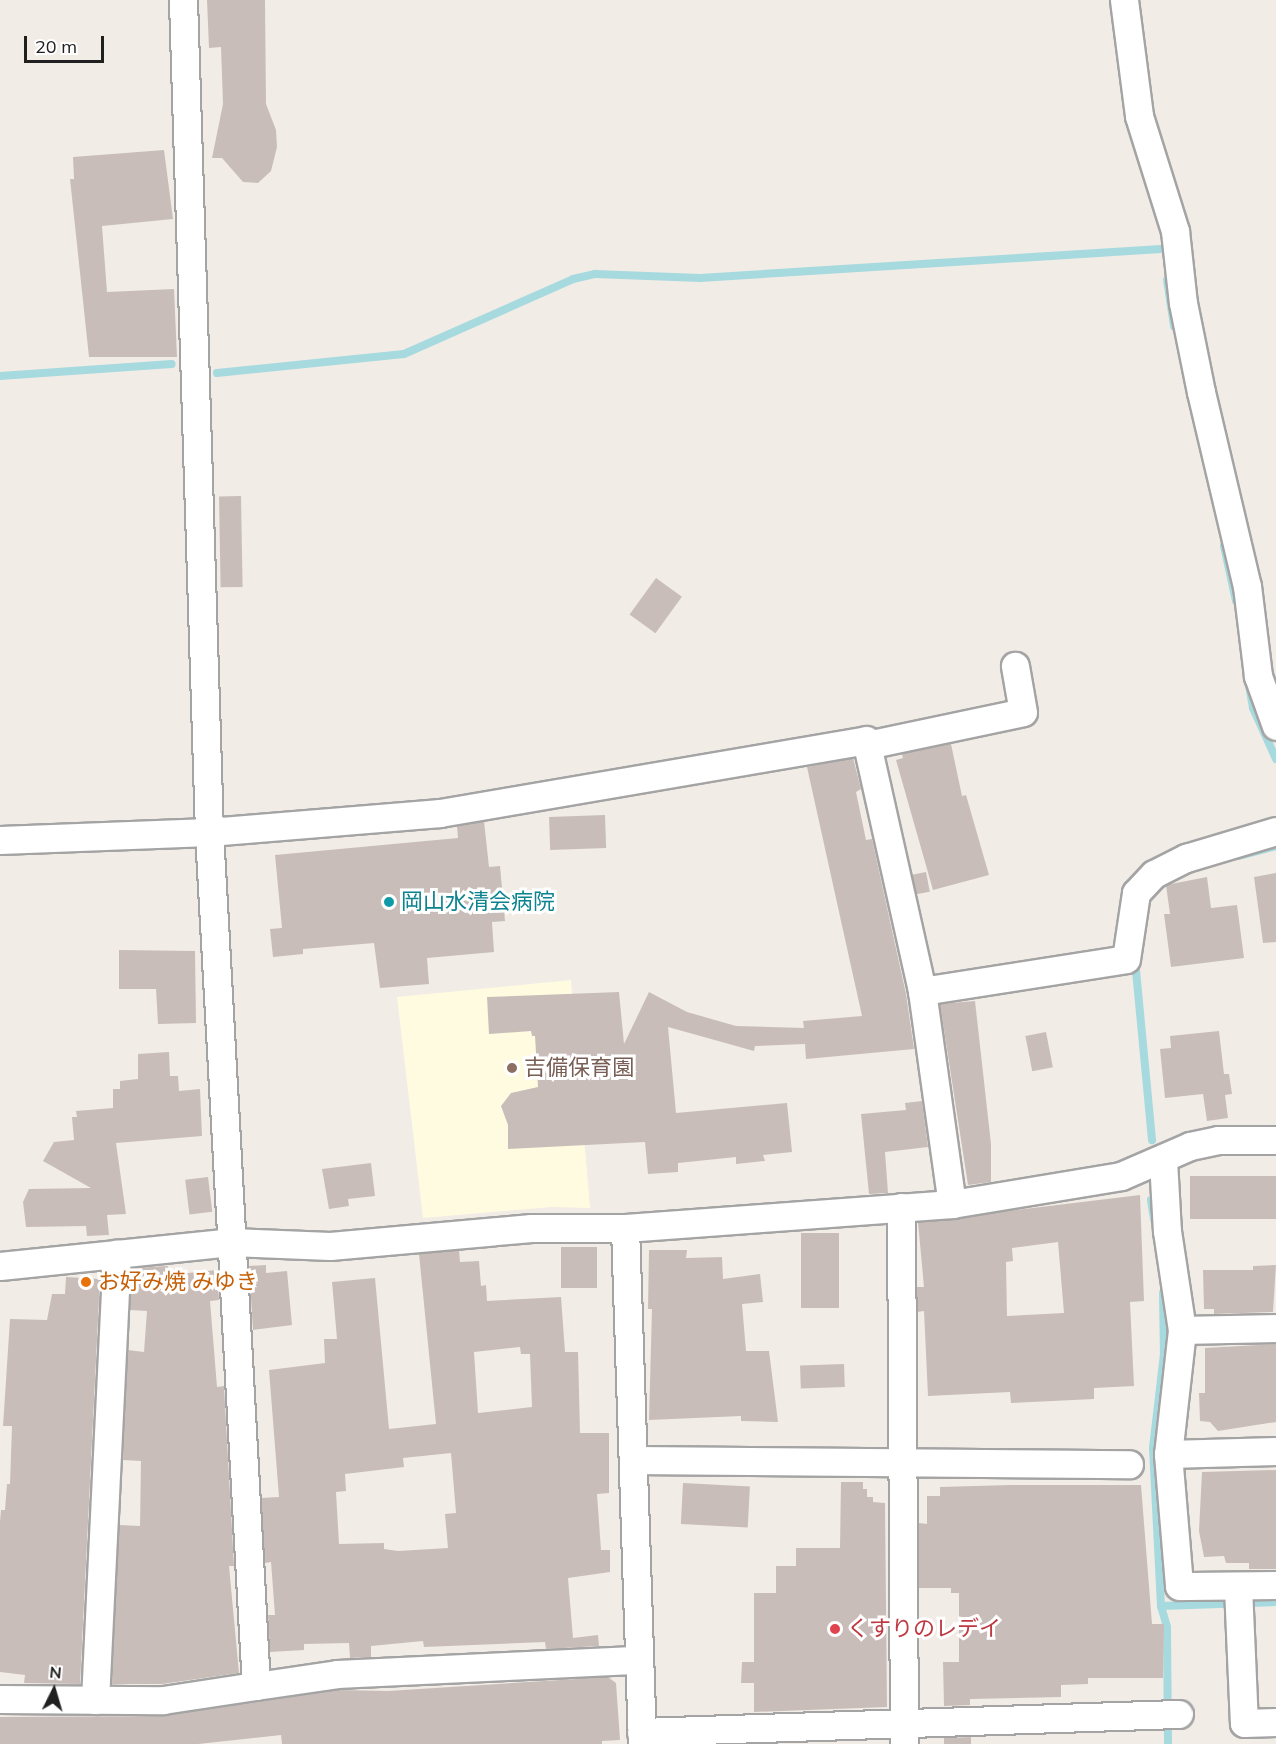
<!DOCTYPE html>
<html>
<head>
<meta charset="utf-8">
<style>
  body { margin:0 }
  #map { position:relative; width:1276px; height:1744px; overflow:hidden; background:#f1ece6; font-family:Mulish,"Noto Sans JP",sans-serif }
  div>[style] { position:absolute }
  [style*='--x'] { left:calc(var(--x)*1px); top:calc(var(--y)*1px); width:calc(var(--w)*1px); rotate:calc(var(--a)*1deg) }
  .education>* { inset:0; background:#fffbe1 }
  .stream>* { height:8px; margin:-4px; padding:0 4px; transform-origin:4px; border-radius:4px; background:#a6dadf }
  .building>* { inset:0; background:#c9bdb9; transform-origin:0 0 }
  .roads { filter:drop-shadow(2px 0 #a4a4a4) drop-shadow(-2px 0 #a4a4a4) drop-shadow(0 2px #a4a4a4) drop-shadow(0 -2px #a4a4a4) }
  .minor>* { height:27px; margin:-13.5px; padding:0 13.5px; transform-origin:13.5px; border-radius:13.5px; background:#fff }
  .dots>* { width:16px; height:16px; translate:-50% -50%; box-sizing:border-box; border:3px solid #fff; border-radius:50% }
  span { translate:-50% -50%; white-space:nowrap; text-align:center; line-height:1.15; -webkit-text-stroke:6px #fff; paint-order:stroke }
  .culture-label { font-size:22px; color:#0d838f }
  .left { translate:0 -50%; text-align:left }
  .education-label { font-size:22px; color:#785e54 }
  .food-label { font-size:22px; color:#c56008 }
  .health-label { font-size:22px; color:#be3a42 }
  .north { position:absolute; left:24px; top:1660px; width:60px; height:60px; -webkit-text-stroke:4px #fff; paint-order:stroke; rotate:5deg; font-size:16px; font-weight:700; line-height:24px; text-align:center; color:#202020 }
  .north::after { content:''; display:block; margin:auto; width:21px; height:27px; background:#202020; clip-path:polygon(50% 0,100% 100%,50% 72%,0 100%) }
  .scale { position:absolute; left:24px; top:36px; width:80px; height:27px; box-sizing:border-box; border:3px solid #202020; border-top:0; padding-left:8px; font-size:18px; line-height:21px; white-space:nowrap; color:#202020; -webkit-text-stroke:4px #fff; paint-order:stroke }
</style>
</head>
<body>
<div id="map">
  <div class="education">
    <div style="clip-path:polygon(571px 980px,590px 1208px,551px 1207px,423px 1218px,397px 997px)"></div>
  </div>
  <div class="stream">
    <div style="--x:1167;--y:280;--w:47;--a:81.3"></div>
    <div style="--x:217;--y:373;--w:188;--a:-5.8"></div>
    <div style="--x:404;--y:354;--w:185;--a:-23.9"></div>
    <div style="--x:573;--y:279;--w:23;--a:-13"></div>
    <div style="--x:595;--y:274;--w:105;--a:2.2"></div>
    <div style="--x:700;--y:278;--w:466;--a:-3.6"></div>
    <div style="--x:0;--y:376;--w:172;--a:-4"></div>
    <div style="--x:1224;--y:546;--w:56;--a:77.7"></div>
    <div style="--x:1249;--y:685;--w:23;--a:80"></div>
    <div style="--x:1253;--y:708;--w:56;--a:65.7"></div>
    <div style="--x:1239;--y:856;--w:38;--a:-15"></div>
    <div style="--x:1135;--y:960;--w:181;--a:84.6"></div>
    <div style="--x:1151;--y:1200;--w:20;--a:81"></div>
    <div style="--x:1163;--y:1293;--w:61;--a:89.1"></div>
    <div style="--x:1164;--y:1354;--w:95;--a:96.7"></div>
    <div style="--x:1153;--y:1448;--w:158;--a:87.1"></div>
    <div style="--x:1161;--y:1606;--w:22;--a:74"></div>
    <div style="--x:1167;--y:1627;--w:117;--a:89.5"></div>
    <div style="--x:1161;--y:1606;--w:115;--a:-2"></div>
  </div>
  <div class="building">
    <div style="clip-path:polygon(207px 0,265px 0,266px 104px,276px 130px,277px 147px,271px 171px,258px 183px,243px 182px,222px 158px,212px 158px,223px 104px,221px 47px,209px 48px)"></div>
    <div style="clip-path:polygon(164px 150px,173px 219px,102px 226px,107px 292px,174px 289px,177px 357px,89px 357px,70px 179px,74px 179px,73px 157px)"></div>
    <div style="left:241px;top:496px;width:91px;height:22px;rotate:89deg"></div>
    <div style="left:656px;top:578px;width:32px;height:45px;rotate:36deg"></div>
    <div style="clip-path:polygon(951px 744px,962px 796px,966px 795px,989px 875px,933px 890px,896px 760px,903px 758px,902px 754px)"></div>
    <div style="clip-path:polygon(853px 758px,861px 789px,856px 792px,866px 840px,872px 839px,906px 994px,914px 1049px,806px 1059px,805px 1044px,755px 1046px,754px 1051px,668px 1027px,676px 1113px,787px 1103px,792px 1152px,763px 1155px,765px 1161px,736px 1164px,736px 1157px,678px 1163px,678px 1172px,648px 1174px,645px 1142px,508px 1149px,508px 1125px,501px 1106px,511px 1093px,538px 1087px,535px 1036px,532px 1036px,531px 1031px,489px 1034px,487px 997px,619px 992px,624px 1044px,649px 992px,687px 1012px,736px 1026px,804px 1028px,803px 1021px,862px 1016px,807px 767px)"></div>
    <div style="left:605px;top:815px;width:33px;height:56px;rotate:88deg"></div>
    <div style="clip-path:polygon(484px 821px,489px 867px,500px 866px,505px 921px,492px 922px,494px 952px,427px 958px,429px 984px,380px 988px,374px 943px,303px 949px,303px 954px,273px 957px,270px 929px,282px 928px,275px 855px,458px 838px,457px 826px)"></div>
    <div style="left:926px;top:872px;width:20px;height:14px;rotate:79deg"></div>
    <div style="clip-path:polygon(1276px 873px,1276px 942px,1263px 943px,1254px 877px)"></div>
    <div style="clip-path:polygon(1207px 877px,1211px 908px,1237px 905px,1244px 958px,1171px 967px,1164px 914px,1170px 914px,1166px 885px)"></div>
    <div style="clip-path:polygon(119px 950px,195px 951px,196px 1023px,158px 1024px,156px 989px,119px 989px)"></div>
    <div style="clip-path:polygon(975px 1001px,991px 1144px,991px 1182px,968px 1185px,940px 1004px)"></div>
    <div style="clip-path:polygon(1219px 1031px,1224px 1074px,1229px 1074px,1232px 1094px,1225px 1095px,1228px 1118px,1207px 1121px,1203px 1094px,1165px 1098px,1160px 1049px,1171px 1048px,1170px 1036px)"></div>
    <div style="left:1046px;top:1032px;width:36px;height:21px;rotate:79deg"></div>
    <div style="clip-path:polygon(169px 1052px,170px 1076px,178px 1076px,179px 1091px,200px 1089px,202px 1136px,116px 1143px,126px 1214px,107px 1215px,109px 1235px,87px 1236px,86px 1226px,26px 1227px,23px 1202px,29px 1189px,91px 1188px,43px 1161px,54px 1142px,74px 1140px,72px 1117px,77px 1117px,76px 1111px,113px 1108px,113px 1089px,120px 1089px,120px 1081px,138px 1079px,138px 1054px)"></div>
    <div style="clip-path:polygon(922px 1101px,928px 1147px,885px 1152px,888px 1193px,869px 1194px,861px 1114px,906px 1110px,905px 1103px)"></div>
    <div style="clip-path:polygon(371px 1163px,375px 1196px,348px 1199px,349px 1206px,329px 1209px,322px 1169px)"></div>
    <div style="left:1276px;top:1176px;width:43px;height:86px;rotate:90deg"></div>
    <div style="left:208px;top:1177px;width:35px;height:23px;rotate:83deg"></div>
    <div style="clip-path:polygon(evenodd,1140px 1195px,1144px 1301px,1130px 1302px,1134px 1386px,1094px 1388px,1094px 1399px,1011px 1403px,1010px 1392px,928px 1396px,924px 1311px,917px 1312px,917px 1287px,924px 1287px,918px 1222px,1140px 1195px,1058px 1242px,1064px 1313px,1007px 1316px,1006px 1262px,1013px 1261px,1012px 1248px,1058px 1242px)"></div>
    <div style="left:801px;top:1233px;width:38px;height:75px"></div>
    <div style="left:561px;top:1247px;width:36px;height:41px"></div>
    <div style="clip-path:polygon(evenodd,459px 1250px,460px 1262px,479px 1261px,481px 1286px,486px 1285px,487px 1301px,561px 1297px,565px 1352px,578px 1352px,580px 1433px,609px 1433px,609px 1493px,597px 1494px,601px 1550px,610px 1550px,610px 1572px,568px 1578px,573px 1638px,598px 1635px,599px 1646px,546px 1649px,545px 1642px,424px 1647px,423px 1641px,371px 1646px,371px 1657px,350px 1658px,349px 1643px,304px 1644px,304px 1650px,270px 1652px,268px 1615px,275px 1615px,271px 1562px,265px 1563px,261px 1498px,279px 1497px,269px 1370px,325px 1363px,324px 1339px,337px 1339px,332px 1282px,375px 1278px,389px 1429px,436px 1424px,419px 1254px,459px 1250px,520px 1347px,521px 1354px,530px 1354px,532px 1407px,478px 1413px,474px 1352px,520px 1347px,459px 1250px,451px 1453px,456px 1513px,445px 1514px,448px 1548px,398px 1551px,384px 1549px,384px 1543px,339px 1544px,336px 1492px,346px 1491px,345px 1474px,404px 1467px,403px 1458px,451px 1453px)"></div>
    <div style="clip-path:polygon(649px 1250px,687px 1250px,686px 1258px,722px 1257px,723px 1279px,760px 1274px,763px 1302px,742px 1304px,746px 1351px,769px 1351px,778px 1422px,741px 1421px,741px 1416px,649px 1420px,652px 1309px,648px 1309px)"></div>
    <div style="clip-path:polygon(266px 1265px,266px 1273px,287px 1271px,292px 1325px,253px 1330px,249px 1266px)"></div>
    <div style="clip-path:polygon(1276px 1265px,1273px 1312px,1214px 1314px,1214px 1309px,1204px 1309px,1203px 1270px,1253px 1270px,1253px 1266px)"></div>
    <div style="clip-path:polygon(168px 1266px,169px 1275px,217px 1270px,219px 1300px,210px 1301px,217px 1387px,224px 1386px,234px 1566px,229px 1566px,239px 1673px,162px 1684px,112px 1684px,119px 1525px,140px 1526px,141px 1461px,123px 1460px,128px 1350px,144px 1352px,147px 1311px,130px 1310px,132px 1268px)"></div>
    <div style="clip-path:polygon(66px 1277px,100px 1279px,80px 1684px,24px 1683px,25px 1675px,0 1672px,0 1522px,1px 1510px,5px 1510px,7px 1484px,10px 1484px,12px 1426px,3px 1426px,10px 1319px,47px 1320px,52px 1294px,65px 1294px)"></div>
    <div style="clip-path:polygon(1276px 1344px,1276px 1422px,1218px 1431px,1210px 1422px,1200px 1421px,1199px 1393px,1205px 1393px,1205px 1348px)"></div>
    <div style="left:844px;top:1364px;width:23px;height:44px;rotate:88deg"></div>
    <div style="clip-path:polygon(1276px 1470px,1276px 1569px,1249px 1569px,1249px 1563px,1226px 1563px,1224px 1556px,1204px 1557px,1199px 1531px,1202px 1472px)"></div>
    <div style="clip-path:polygon(841px 1482px,863px 1482px,863px 1489px,867px 1489px,867px 1497px,873px 1497px,873px 1502px,885px 1503px,887px 1707px,754px 1712px,754px 1683px,741px 1683px,742px 1662px,754px 1662px,754px 1593px,776px 1593px,776px 1566px,796px 1566px,796px 1548px,840px 1548px)"></div>
    <div style="left:683px;top:1483px;width:67px;height:41px;rotate:3deg"></div>
    <div style="clip-path:polygon(1010px 1485px,1141px 1485px,1152px 1624px,1164px 1624px,1163px 1678px,1088px 1678px,1088px 1684px,1061px 1685px,1061px 1697px,970px 1699px,970px 1705px,944px 1706px,943px 1662px,959px 1662px,959px 1593px,951px 1593px,951px 1588px,919px 1588px,919px 1523px,927px 1524px,927px 1496px,940px 1496px,940px 1487px)"></div>
    <div style="clip-path:polygon(608px 1677px,616px 1683px,620px 1740px,602px 1741px,602px 1744px,282px 1744px,281px 1735px,198px 1744px,0 1744px,0 1717px,163px 1716px,339px 1690px,388px 1691px)"></div>
    <div style="clip-path:polygon(971px 1737px,971px 1744px,944px 1744px,944px 1738px)"></div>
  </div>
  <div class="roads">
    <div class="minor">
      <div style="--x:183;--y:0;--w:832;--a:88.21"></div>
      <div style="--x:209;--y:832;--w:855;--a:86.85"></div>
      <div style="--x:256;--y:1686;--w:82;--a:-8.4"></div>
      <div style="--x:337;--y:1674;--w:302;--a:-2.7"></div>
      <div style="--x:1124;--y:0;--w:117;--a:82.6"></div>
      <div style="--x:1139;--y:116;--w:121;--a:72.6"></div>
      <div style="--x:1175;--y:231;--w:72;--a:83.7"></div>
      <div style="--x:1183;--y:303;--w:91;--a:78.6"></div>
      <div style="--x:1201;--y:392;--w:199;--a:76.7"></div>
      <div style="--x:1247;--y:586;--w:91;--a:83"></div>
      <div style="--x:1258;--y:676;--w:53;--a:70.2"></div>
      <div style="--x:867;--y:745;--w:159;--a:-11.9"></div>
      <div style="--x:1023;--y:712;--w:47;--a:-99.9"></div>
      <div style="--x:0;--y:840;--w:209;--a:-2.2"></div>
      <div style="--x:209;--y:832;--w:232;--a:-4.7"></div>
      <div style="--x:440;--y:813;--w:432;--a:-9.7"></div>
      <div style="--x:866;--y:740;--w:257;--a:77.4"></div>
      <div style="--x:922;--y:991;--w:215;--a:82"></div>
      <div style="--x:922;--y:991;--w:206;--a:-8.9"></div>
      <div style="--x:1126;--y:959;--w:67;--a:-81.4"></div>
      <div style="--x:1136;--y:893;--w:26;--a:-47"></div>
      <div style="--x:1154;--y:874;--w:36;--a:-27"></div>
      <div style="--x:1186;--y:858;--w:94;--a:-16.7"></div>
      <div style="--x:1163;--y:1160;--w:71;--a:86.8"></div>
      <div style="--x:1167;--y:1231;--w:100;--a:81.4"></div>
      <div style="--x:901;--y:1207;--w:537;--a:89.68"></div>
      <div style="--x:625;--y:1228;--w:516;--a:88.11"></div>
      <div style="--x:0;--y:1266;--w:232;--a:-5.9"></div>
      <div style="--x:231;--y:1242;--w:99;--a:2.3"></div>
      <div style="--x:330;--y:1246;--w:202;--a:-5.1"></div>
      <div style="--x:531;--y:1228;--w:94;--a:0"></div>
      <div style="--x:625;--y:1228;--w:328;--a:-4.2"></div>
      <div style="--x:952;--y:1204;--w:171;--a:-9.4"></div>
      <div style="--x:1121;--y:1176;--w:75;--a:-23.5"></div>
      <div style="--x:1190;--y:1146;--w:29;--a:-12"></div>
      <div style="--x:1218;--y:1140;--w:58;--a:0"></div>
      <div style="--x:1276;--y:1328;--w:94;--a:178.8"></div>
      <div style="--x:1182;--y:1330;--w:125;--a:96.4"></div>
      <div style="--x:1168;--y:1454;--w:132;--a:85.2"></div>
      <div style="--x:1179;--y:1586;--w:97;--a:-0.6"></div>
      <div style="--x:1168;--y:1454;--w:108;--a:-1.6"></div>
      <div style="--x:633;--y:1460;--w:496;--a:0.5"></div>
      <div style="--x:1238;--y:1587;--w:136;--a:87.5"></div>
      <div style="--x:1244;--y:1723;--w:32;--a:-2"></div>
      <div style="--x:0;--y:1699;--w:163;--a:0.4"></div>
      <div style="--x:163;--y:1700;--w:94;--a:-8.6"></div>
      <div style="--x:95;--y:1700;--w:447;--a:-87.2"></div>
      <div style="--x:641;--y:1732;--w:538;--a:-1.92"></div>
    </div>
  </div>
  <div class="dots">
    <div style="left:389px;top:902px;background:#0f9aa8"></div>
    <div style="left:512px;top:1068px;background:#8d6e63"></div>
    <div style="left:86px;top:1282px;background:#e8710a"></div>
    <div style="left:835px;top:1629px;background:#e0444e"></div>
  </div>
  <div class="culture-label">
    <span class="left" style="left:401px;top:902px">岡山水清会病院</span>
  </div>
  <div class="education-label">
    <span class="left" style="left:524px;top:1068px">吉備保育園</span>
  </div>
  <div class="food-label">
    <span class="left" style="left:98px;top:1282px">お好み焼 みゆき</span>
  </div>
  <div class="health-label">
    <span class="left" style="left:847px;top:1629px">くすりのレデイ</span>
  </div>
  <div class="north">N</div>
  <div class="scale">20 m</div>
</div>
</body>
</html>
